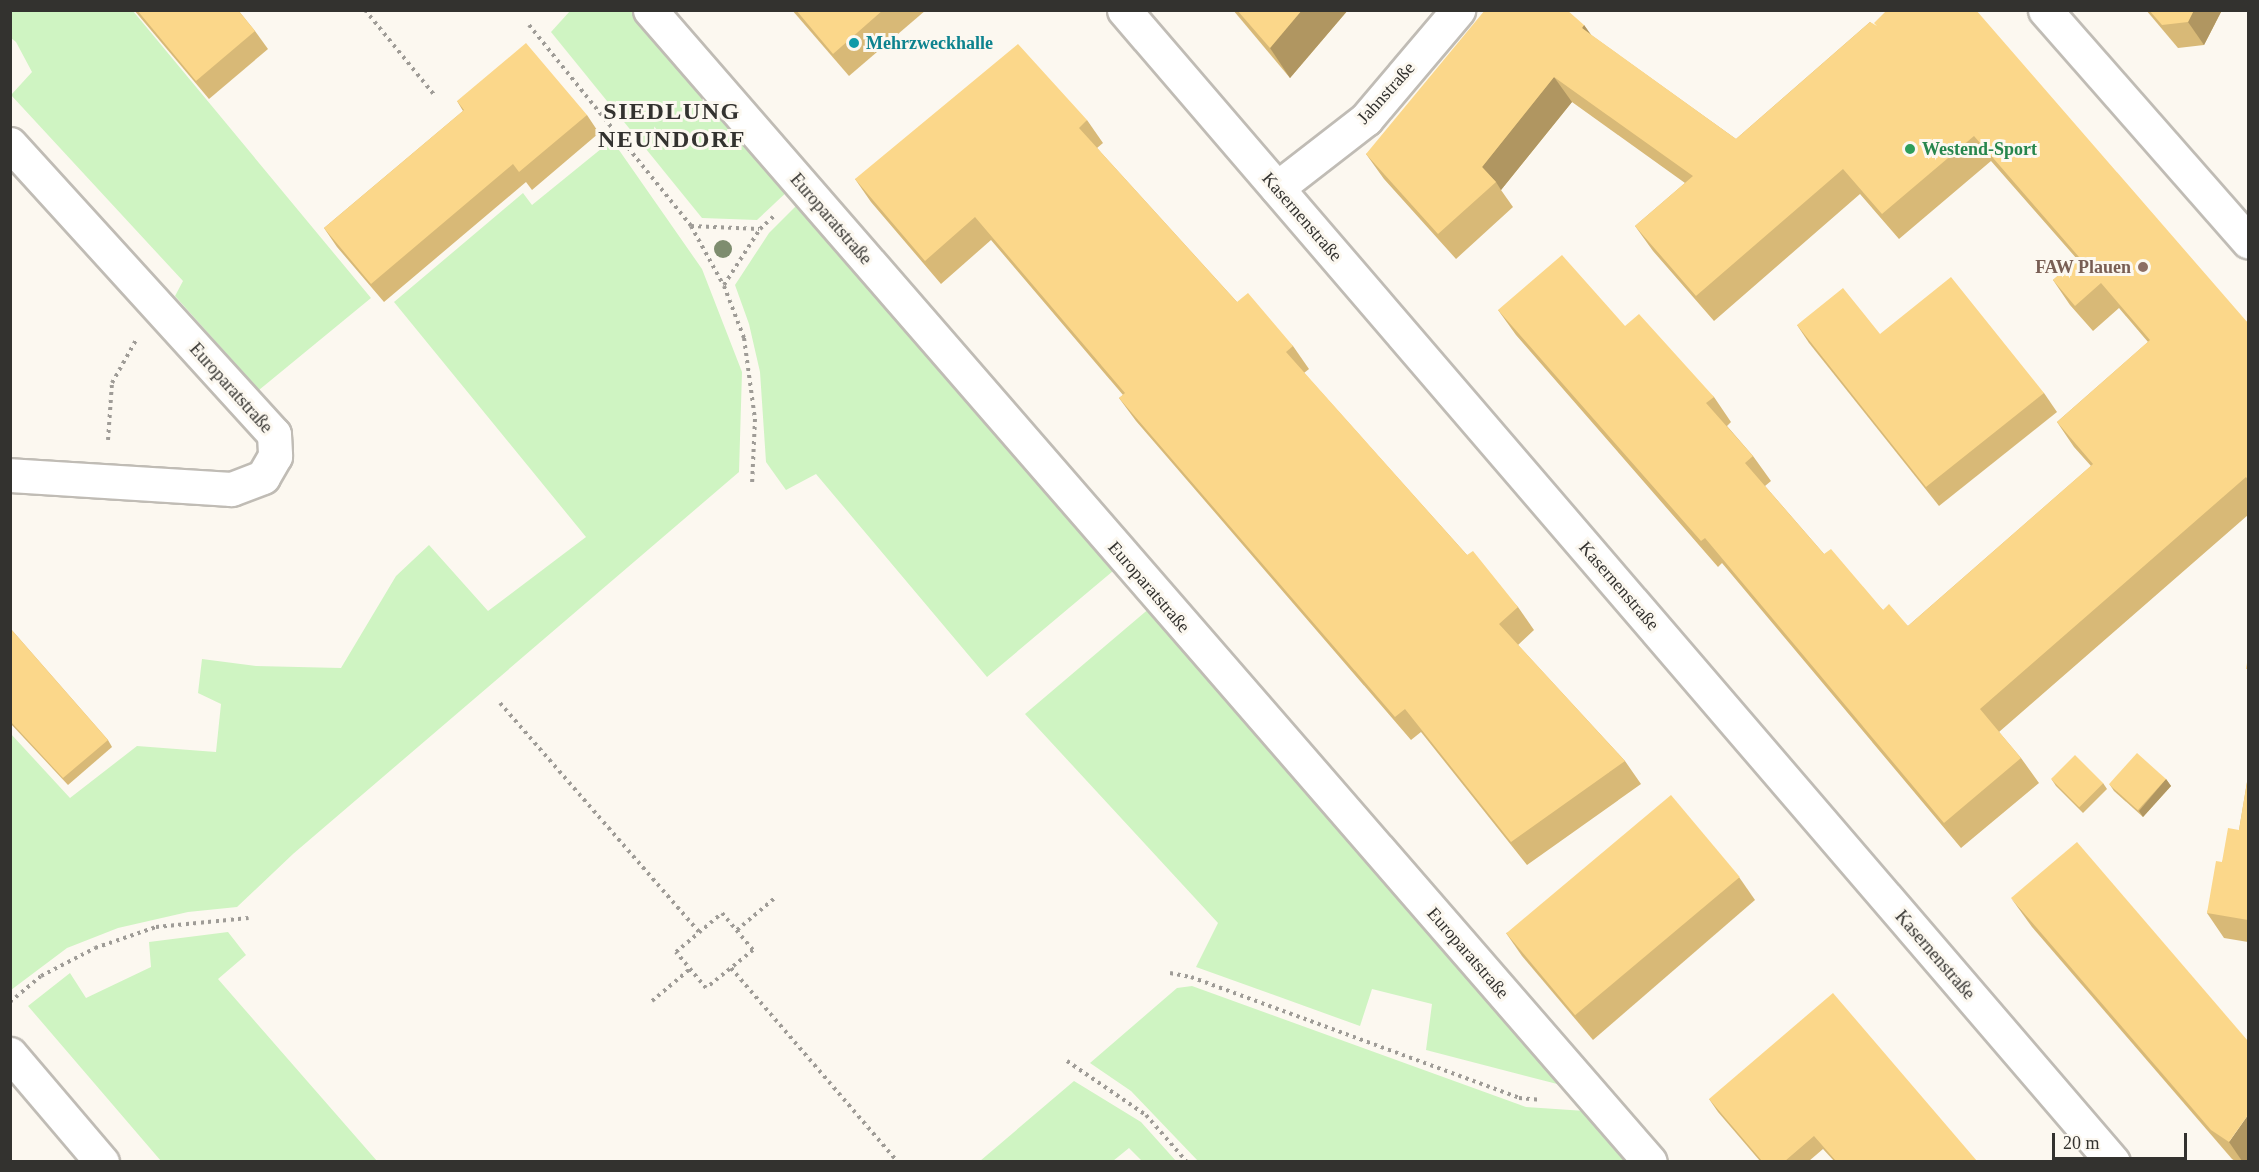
<!DOCTYPE html>
<html>
<head>
<meta charset="utf-8">
<style>
  body { margin:0 }
  #map { position:relative; width:2259px; height:1172px; overflow:hidden; background:#fcf8f0; font-family:Georgia,serif }
  div>[style] { position:absolute }
  [style*='--x'] { left:calc(var(--x)*1px); top:calc(var(--y)*1px); width:calc(var(--w)*1px); rotate:calc(var(--a)*1deg) }
  .green>* { inset:0; background:#cff4c2 }
  .path>* { height:4px; margin-top:-2px; transform-origin:0; background:repeating-linear-gradient(90deg,#9f9c97 0 3px,transparent 0 7.5px) }
  .roads { filter:drop-shadow(2px 0 #c0bcb5) drop-shadow(-2px 0 #c0bcb5) drop-shadow(0 2px #c0bcb5) drop-shadow(0 -2px #c0bcb5) }
  .minor>* { height:33px; margin:-16.5px; padding:0 16.5px; transform-origin:16.5px; border-radius:16.5px; background:#fff }
  .trees>* { width:18px; height:18px; margin:-9px; border-radius:50%; background:#7e8d6f }
  .wall>* { inset:0; background:#d8b977 }
  .shaded-wall>* { inset:0; background:#b09661 }
  .building>* { inset:0; background:#fbd78a; transform-origin:0 0 }
  .dots>* { width:16px; height:16px; translate:-50% -50%; box-sizing:border-box; border:3px solid #fcf8f0; border-radius:50% }
  span { translate:-50% -50%; white-space:nowrap; text-align:center; line-height:1.15; -webkit-text-stroke:6px #fcf8f0; paint-order:stroke }
  .culture-label { font-size:18px; color:#0d838f; font-weight:700 }
  .left { translate:0 -50%; text-align:left }
  .street-label { font-size:18px; color:#33322f }
  .leisure-label { font-size:18px; color:#27864d; font-weight:700 }
  .education-label { font-size:18px; color:#785e54; font-weight:700 }
  .right { translate:-100% -50%; text-align:right }
  .district-label { font-size:24px; color:#33322f; font-weight:700; letter-spacing:1.5px }
  .frame { position:absolute; inset:0; border:12px solid #33322f; pointer-events:none }
  .scale { position:absolute; left:2052px; top:1133px; width:135px; height:27px; box-sizing:border-box; border:3px solid #33322f; border-top:0; padding-left:8px; font-size:18px; line-height:21px; white-space:nowrap; color:#33322f; -webkit-text-stroke:4px #fcf8f0; paint-order:stroke }
</style>
</head>
<body>
<div id="map">
  <div class="green">
    <div style="clip-path:polygon(11px 10px,133px 11px,371px 298px,259px 390px,175px 296px,183px 281px,11px 95px,32px 72px,16px 42px,11px 38px)"></div>
    <div style="clip-path:polygon(570px 11px,637px 11px,790px 189px,757px 220px,702px 218px,551px 32px)"></div>
    <div style="clip-path:polygon(612px 140px,702px 269px,742px 372px,739px 472px,293px 854px,237px 907px,188px 912px,118px 928px,67px 948px,11px 990px,11px 734px,70px 798px,137px 746px,216px 752px,221px 704px,198px 693px,202px 659px,256px 666px,341px 668px,396px 576px,429px 545px,488px 611px,586px 537px,394px 302px,523px 193px,532px 205px)"></div>
    <div style="clip-path:polygon(803px 199px,1119px 566px,987px 677px,816px 474px,786px 490px,766px 462px,760px 372px,749px 324px,735px 285px,769px 233px)"></div>
    <div style="clip-path:polygon(1151px 607px,1417px 919px,1565px 1086px,1426px 1050px,1432px 1004px,1372px 989px,1360px 1026px,1196px 967px,1218px 923px,1025px 714px)"></div>
    <div style="clip-path:polygon(228px 932px,246px 955px,218px 979px,377px 1161px,161px 1161px,28px 1006px,70px 973px,86px 998px,151px 967px,149px 942px)"></div>
    <div style="clip-path:polygon(1192px 986px,1526px 1107px,1585px 1111px,1630px 1161px,1198px 1161px,1131px 1091px,1090px 1063px,1177px 988px)"></div>
    <div style="clip-path:polygon(1074px 1081px,1141px 1122px,1176px 1161px,1142px 1161px,1129px 1148px,1113px 1161px,980px 1161px)"></div>
  </div>
  <div class="path">
    <div style="--x:365;--y:10;--w:112;--a:50.8"></div>
    <div style="--x:529;--y:25;--w:258;--a:51.1"></div>
    <div style="--x:691;--y:226;--w:68;--a:61.2"></div>
    <div style="--x:724;--y:286;--w:56;--a:69"></div>
    <div style="--x:744;--y:338;--w:82;--a:82.3"></div>
    <div style="--x:755;--y:419;--w:67;--a:92.6"></div>
    <div style="--x:691;--y:226;--w:68;--a:2.5"></div>
    <div style="--x:724;--y:285;--w:67;--a:-57.3"></div>
    <div style="--x:760;--y:229;--w:22;--a:-43"></div>
    <div style="--x:108;--y:440;--w:57;--a:-86"></div>
    <div style="--x:112;--y:383;--w:49;--a:-60.8"></div>
    <div style="--x:500;--y:703;--w:303;--a:49"></div>
    <div style="--x:722;--y:913;--w:48;--a:50"></div>
    <div style="--x:753;--y:950;--w:60;--a:141"></div>
    <div style="--x:706;--y:988;--w:47;--a:-129.8"></div>
    <div style="--x:676;--y:952;--w:60;--a:-40.3"></div>
    <div style="--x:737;--y:930;--w:51;--a:-40.2"></div>
    <div style="--x:731;--y:968;--w:256;--a:49.3"></div>
    <div style="--x:1170;--y:973;--w:21;--a:11"></div>
    <div style="--x:1191;--y:977;--w:350;--a:20.2"></div>
    <div style="--x:1519;--y:1098;--w:21;--a:5"></div>
    <div style="--x:652;--y:1001;--w:50;--a:-40.1"></div>
    <div style="--x:10;--y:1002;--w:40;--a:-40"></div>
    <div style="--x:41;--y:976;--w:61;--a:-27.4"></div>
    <div style="--x:95;--y:948;--w:65;--a:-19"></div>
    <div style="--x:156;--y:927;--w:93;--a:-5.5"></div>
    <div style="--x:1067;--y:1061;--w:96;--a:34.4"></div>
    <div style="--x:1146;--y:1115;--w:62;--a:48.9"></div>
  </div>
  <div class="roads">
    <div class="minor">
      <div style="--x:650;--y:10;--w:1525;--a:49.04"></div>
      <div style="--x:1124;--y:10;--w:1518;--a:49.35"></div>
      <div style="--x:2045;--y:10;--w:308;--a:48.7"></div>
      <div style="--x:10;--y:144;--w:392;--a:47.7"></div>
      <div style="--x:274;--y:434;--w:22;--a:87"></div>
      <div style="--x:275;--y:456;--w:24;--a:120"></div>
      <div style="--x:263;--y:477;--w:34;--a:159"></div>
      <div style="--x:231;--y:489;--w:221;--a:-176.4"></div>
      <div style="--x:1277;--y:188;--w:113;--a:-37.8"></div>
      <div style="--x:1366;--y:119;--w:143;--a:-49.8"></div>
      <div style="--x:10;--y:1054;--w:142;--a:49.6"></div>
    </div>
  </div>
  <div class="trees">
    <div style="left:723px;top:249px"></div>
  </div>
  <div class="wall">
    <div style="clip-path:polygon(134px 10px,238px 10px,255px 31px,268px 49px,209px 99px)"></div>
    <div style="clip-path:polygon(792px 10px,926px 10px,849px 76px)"></div>
    <div style="clip-path:polygon(1233px 10px,1348px 10px,1290px 78px)"></div>
    <div style="clip-path:polygon(2146px 10px,2222px 10px,2204px 45px,2178px 48px)"></div>
    <div style="clip-path:polygon(1870px 22px,2248px 323px,2248px 515px,1999px 732px,2021px 758px,2039px 783px,1961px 848px,1722px 563px,1718px 567px,1516px 335px,1498px 310px,1625px 326px,1714px 397px,1731px 422px,1727px 426px,1753px 456px,1771px 481px,1765px 486px,1824px 554px,1883px 610px,1908px 626px,2091px 466px,2074px 447px,2057px 422px,2148px 342px,2119px 308px,2093px 331px,2070px 305px,2053px 280px,2077px 259px,1991px 161px,1899px 239px,1860px 194px,1714px 321px,1653px 251px,1635px 226px,1685px 183px,1572px 102px,1501px 190px,1513px 207px,1456px 259px,1384px 179px,1366px 154px,1584px 25px,1591px 35px,1736px 139px)"></div>
    <div style="clip-path:polygon(457px 101px,587px 115px,599px 133px,532px 190px,526px 182px,384px 302px,337px 247px,324px 228px,463px 111px)"></div>
    <div style="clip-path:polygon(1087px 120px,1103px 143px,1097px 148px,1237px 302px,1293px 346px,1309px 369px,1304px 373px,1467px 555px,1518px 607px,1534px 630px,1518px 645px,1625px 761px,1641px 784px,1527px 865px,1421px 732px,1411px 740px,1136px 421px,1119px 398px,1123px 395px,991px 240px,941px 284px,871px 202px,855px 179px)"></div>
    <div style="clip-path:polygon(1797px 325px,1880px 334px,2044px 393px,2057px 412px,1939px 506px,1809px 343px)"></div>
    <div style="clip-path:polygon(10px 628px,108px 740px,112px 747px,68px 785px,10px 723px)"></div>
    <div style="clip-path:polygon(2248px 776px,2248px 942px,2224px 938px,2207px 913px,2222px 862px,2239px 830px)"></div>
    <div style="clip-path:polygon(2166px 779px,2171px 786px,2143px 817px,2114px 791px,2110px 785px)"></div>
    <div style="clip-path:polygon(2052px 780px,2103px 783px,2107px 789px,2083px 813px,2056px 786px)"></div>
    <div style="clip-path:polygon(1739px 877px,1755px 900px,1593px 1040px,1522px 956px,1506px 933px)"></div>
    <div style="clip-path:polygon(2011px 898px,2248px 1161px,2235px 1161px,2232px 1159px,2032px 927px)"></div>
    <div style="clip-path:polygon(1709px 1099px,1977px 1161px,1834px 1161px,1823px 1149px,1809px 1161px,1760px 1161px,1718px 1112px)"></div>
  </div>
  <div class="shaded-wall">
    <div style="clip-path:polygon(1302px 10px,1348px 10px,1290px 78px,1270px 48px)"></div>
    <div style="clip-path:polygon(2194px 10px,2222px 10px,2204px 45px,2188px 22px)"></div>
    <div style="clip-path:polygon(1584px 25px,1602px 50px,1582px 28px)"></div>
    <div style="clip-path:polygon(1554px 77px,1572px 102px,1501px 190px,1496px 182px,1482px 167px)"></div>
    <div style="clip-path:polygon(2166px 779px,2171px 786px,2143px 817px,2139px 811px)"></div>
    <div style="clip-path:polygon(2248px 1115px,2248px 1161px,2242px 1161px,2229px 1142px)"></div>
  </div>
  <div class="building">
    <div style="clip-path:polygon(137px 10px,238px 10px,255px 31px,196px 81px)"></div>
    <div style="clip-path:polygon(796px 10px,883px 10px,833px 54px)"></div>
    <div style="clip-path:polygon(1237px 10px,1302px 10px,1270px 48px)"></div>
    <div style="clip-path:polygon(1485px 10px,1567px 10px,1584px 25px,1582px 28px,1736px 139px,1870px 22px,1877px 26px,1874px 23px,1887px 10px,1976px 10px,2248px 323px,2248px 480px,2246px 477px,1980px 709px,2021px 758px,1944px 823px,1705px 538px,1701px 541px,1498px 310px,1562px 255px,1625px 326px,1639px 314px,1714px 397px,1706px 403px,1753px 456px,1745px 463px,1824px 554px,1831px 549px,1883px 610px,1889px 604px,1908px 626px,2093px 464px,2057px 422px,2150px 340px,2101px 283px,2075px 306px,2053px 280px,2079px 257px,1974px 136px,1882px 214px,1843px 169px,1696px 296px,1635px 226px,1693px 176px,1554px 77px,1482px 167px,1496px 182px,1438px 234px,1366px 154px)"></div>
    <div style="clip-path:polygon(2149px 10px,2194px 10px,2188px 22px,2162px 25px)"></div>
    <div style="clip-path:polygon(526px 43px,587px 115px,519px 172px,513px 164px,371px 284px,324px 228px,464px 110px,457px 101px)"></div>
    <div style="clip-path:polygon(1018px 44px,1087px 120px,1079px 128px,1237px 302px,1248px 293px,1293px 346px,1286px 352px,1467px 555px,1473px 551px,1518px 607px,1499px 624px,1625px 761px,1511px 842px,1405px 709px,1395px 717px,1119px 398px,1125px 393px,975px 217px,925px 261px,855px 179px)"></div>
    <div style="clip-path:polygon(1951px 277px,2044px 393px,1926px 487px,1797px 325px,1843px 288px,1880px 334px)"></div>
    <div style="clip-path:polygon(10px 628px,108px 740px,63px 778px,10px 721px)"></div>
    <div style="clip-path:polygon(2248px 657px,2248px 669px,2246px 669px)"></div>
    <div style="left:2137px;top:753px;width:39px;height:42px;rotate:42deg"></div>
    <div style="left:2075px;top:755px;width:40px;height:34px;rotate:45deg"></div>
    <div style="clip-path:polygon(2248px 776px,2248px 920px,2207px 913px,2216px 861px,2222px 862px,2228px 828px,2239px 830px)"></div>
    <div style="left:1671px;top:795px;width:107px;height:215px;rotate:50deg"></div>
    <div style="clip-path:polygon(2077px 842px,2248px 1041px,2248px 1115px,2229px 1142px,2211px 1130px,2011px 898px)"></div>
    <div style="clip-path:polygon(1833px 993px,1977px 1161px,1836px 1161px,1814px 1136px,1785px 1161px,1762px 1161px,1709px 1099px)"></div>
  </div>
  <div class="dots">
    <div style="left:854px;top:43px;background:#0f9aa8"></div>
    <div style="left:1910px;top:149px;background:#2e9e5b"></div>
    <div style="left:2143px;top:267px;background:#8d6e63"></div>
  </div>
  <div class="culture-label">
    <span class="left" style="left:866px;top:43px">Mehrzweckhalle</span>
  </div>
  <div class="street-label">
    <span style="left:1386px;top:93px;rotate:-48deg">Jahnstraße</span>
    <span style="left:1302px;top:217px;rotate:49deg">Kasernenstraße</span>
    <span style="left:831px;top:219px;rotate:49deg">Europaratstraße</span>
    <span style="left:231px;top:388px;rotate:48deg">Europaratstraße</span>
    <span style="left:1619px;top:586px;rotate:49deg">Kasernenstraße</span>
    <span style="left:1149px;top:587px;rotate:49deg">Europaratstraße</span>
    <span style="left:1468px;top:953px;rotate:49deg">Europaratstraße</span>
    <span style="left:1935px;top:955px;rotate:49deg">Kasernenstraße</span>
  </div>
  <div class="leisure-label">
    <span class="left" style="left:1922px;top:149px">Westend-Sport</span>
  </div>
  <div class="education-label">
    <span class="right" style="left:2131px;top:267px">FAW Plauen</span>
  </div>
  <div class="district-label">
    <span style="left:672px;top:126px">SIEDLUNG<br>NEUNDORF</span>
  </div>
  <div class="frame"></div>
  <div class="scale">20 m</div>
</div>
</body>
</html>
